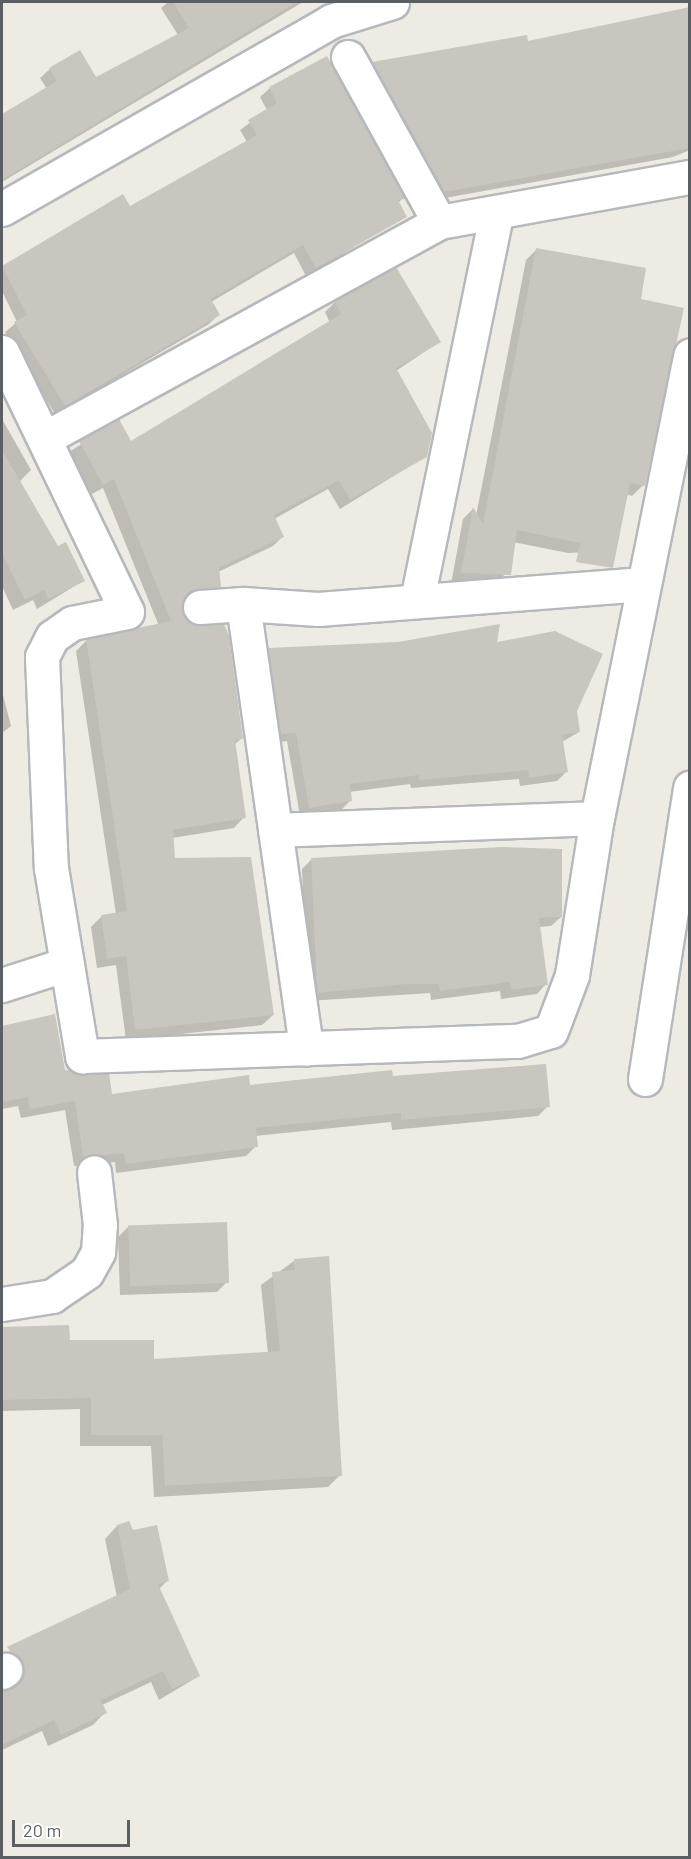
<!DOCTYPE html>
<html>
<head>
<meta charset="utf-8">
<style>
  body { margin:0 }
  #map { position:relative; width:691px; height:1859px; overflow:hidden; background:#eeebe2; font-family:Barlow,sans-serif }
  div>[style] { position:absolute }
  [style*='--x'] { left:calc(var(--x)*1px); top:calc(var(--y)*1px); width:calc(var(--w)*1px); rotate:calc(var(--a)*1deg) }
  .shadow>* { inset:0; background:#0003 }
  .building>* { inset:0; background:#c9c5bf; transform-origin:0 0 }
  .roads { filter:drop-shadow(2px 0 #b5b9bd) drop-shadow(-2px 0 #b5b9bd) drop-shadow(0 2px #b5b9bd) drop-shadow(0 -2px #b5b9bd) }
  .minor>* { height:33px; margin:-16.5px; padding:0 16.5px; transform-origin:16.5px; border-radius:16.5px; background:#fff }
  span { translate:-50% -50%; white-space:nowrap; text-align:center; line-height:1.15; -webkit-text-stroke:5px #fff; paint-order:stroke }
  .frame { position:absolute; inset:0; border:3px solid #5a5f64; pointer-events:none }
  .scale { position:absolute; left:12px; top:1820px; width:118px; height:27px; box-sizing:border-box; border:3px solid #5a5f64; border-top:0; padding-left:8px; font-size:18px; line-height:21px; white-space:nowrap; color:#5a5f64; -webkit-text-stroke:4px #fff; paint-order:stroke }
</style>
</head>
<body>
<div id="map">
  <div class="shadow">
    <div style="clip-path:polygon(168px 2px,303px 2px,2px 182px,2px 116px,47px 89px,40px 78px,50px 69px,95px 79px,178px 35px,161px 8px)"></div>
    <div style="clip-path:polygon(690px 9px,690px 150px,673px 157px,434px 200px,364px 72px,373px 63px,527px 43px)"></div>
    <div style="clip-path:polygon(270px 88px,403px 198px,398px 203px,405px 216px,306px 276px,294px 253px,211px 302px,218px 315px,209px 324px,55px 414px,5px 332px,17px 322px,2px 291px,2px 268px,129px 208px,247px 142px,240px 130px,267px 110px,260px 97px)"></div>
    <div style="clip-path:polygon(536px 250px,639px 300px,643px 485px,632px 496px,626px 494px,606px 551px,568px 553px,513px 542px,508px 571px,497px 582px,451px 584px,463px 519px,473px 509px,476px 516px,526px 260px)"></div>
    <div style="clip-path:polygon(335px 302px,439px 342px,396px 371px,426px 456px,340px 509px,328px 489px,274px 519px,283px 536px,273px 546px,218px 572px,219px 586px,209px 596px,182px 602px,183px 618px,242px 738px,234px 745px,244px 817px,234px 828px,172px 838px,174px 860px,273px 1015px,262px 1025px,126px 1040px,116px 965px,97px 968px,91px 927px,101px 917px,116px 914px,76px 651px,86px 641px,159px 626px,103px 488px,92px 494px,69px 452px,118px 421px,130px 443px,330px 323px,325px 312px)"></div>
    <div style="clip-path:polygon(2px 419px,31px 470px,20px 481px,57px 548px,83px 581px,37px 609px,33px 600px,13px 610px,2px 586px)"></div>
    <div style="clip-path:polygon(495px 644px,576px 711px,579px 732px,562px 742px,566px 772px,557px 781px,520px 786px,519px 779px,411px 788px,410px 784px,349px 792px,351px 800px,342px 809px,300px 816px,287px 741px,272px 743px,260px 658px,269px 649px)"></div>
    <div style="clip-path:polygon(2px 691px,11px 726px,2px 733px)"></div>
    <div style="clip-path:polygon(311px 860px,561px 917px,551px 926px,539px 927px,546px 984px,537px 994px,501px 999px,500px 991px,431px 1000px,430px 993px,308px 1001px,302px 869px)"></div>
    <div style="clip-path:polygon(53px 1016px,64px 1072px,111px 1096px,392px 1077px,548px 1106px,538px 1116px,392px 1130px,391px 1122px,255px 1136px,256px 1146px,246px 1156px,116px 1173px,115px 1162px,74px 1166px,65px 1110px,21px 1118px,18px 1106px,2px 1109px,2px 1027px)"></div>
    <div style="clip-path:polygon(128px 1227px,227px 1282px,217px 1292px,120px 1295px,118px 1237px)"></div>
    <div style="clip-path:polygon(294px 1261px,340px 1475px,328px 1487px,154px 1497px,151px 1446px,80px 1446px,80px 1409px,3px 1411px,2px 1431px,2px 1329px,68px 1327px,68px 1342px,152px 1360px,268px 1354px,261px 1285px)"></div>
    <div style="clip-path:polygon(117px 1526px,133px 1532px,167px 1581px,159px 1589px,199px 1676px,159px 1700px,151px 1682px,102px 1705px,105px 1712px,93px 1725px,48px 1746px,42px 1731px,2px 1750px,2px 1691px,11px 1687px,2px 1655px,117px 1597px,105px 1539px)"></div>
  </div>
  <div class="building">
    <div style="clip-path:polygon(173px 2px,297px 2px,2px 180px,2px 114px,57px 81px,49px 68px,80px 50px,96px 77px,189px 28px)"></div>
    <div style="clip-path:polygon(690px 7px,690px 148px,444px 192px,372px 62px,527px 35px,528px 41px)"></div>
    <div style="clip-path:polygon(327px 56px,405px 199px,398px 200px,407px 217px,316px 268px,303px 245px,211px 299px,220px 315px,65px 406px,14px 322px,27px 315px,2px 266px,123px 194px,130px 206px,257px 135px,248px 120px,277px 103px,269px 87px)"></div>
    <div style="clip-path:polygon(536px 248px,646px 268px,641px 299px,684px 308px,645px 486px,630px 483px,613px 568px,576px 562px,580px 543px,517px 530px,511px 575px,461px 573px,473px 507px,483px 524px)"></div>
    <div style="clip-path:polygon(396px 267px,441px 342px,396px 368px,432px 433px,427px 457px,350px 500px,339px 480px,274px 515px,284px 537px,219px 568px,221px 587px,190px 591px,181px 608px,191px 624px,224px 624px,229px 636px,243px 739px,235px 740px,246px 818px,173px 830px,175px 858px,251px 857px,274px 1015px,135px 1030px,126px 956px,107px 959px,101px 915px,127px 911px,86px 639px,171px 621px,114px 479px,103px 485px,79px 441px,119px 419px,131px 441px,341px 314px,334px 301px)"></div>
    <div style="clip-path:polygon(2px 450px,58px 546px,66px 542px,85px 581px,48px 599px,44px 590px,25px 600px,2px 553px)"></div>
    <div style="clip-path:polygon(500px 624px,497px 642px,555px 631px,603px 654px,577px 711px,580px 732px,562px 735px,568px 772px,529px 778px,528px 770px,419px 780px,419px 775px,350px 784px,352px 801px,309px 808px,296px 733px,280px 734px,268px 648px,398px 642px)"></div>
    <div style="clip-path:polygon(501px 847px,562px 849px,562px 917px,539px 918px,548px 985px,511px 990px,510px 982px,440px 991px,439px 984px,407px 984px,317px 993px,311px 858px)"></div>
    <div style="clip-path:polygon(55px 1014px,65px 1070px,109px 1074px,112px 1094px,249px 1075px,250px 1085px,392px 1070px,393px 1076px,546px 1064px,550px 1107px,401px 1120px,401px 1113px,256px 1128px,258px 1147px,126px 1164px,124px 1153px,83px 1157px,75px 1101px,30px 1109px,28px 1097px,2px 1102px,2px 1026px)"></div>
    <div style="left:227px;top:1222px;width:61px;height:99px;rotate:88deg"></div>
    <div style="clip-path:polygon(329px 1256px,342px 1476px,165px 1486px,162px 1435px,91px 1435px,91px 1398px,2px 1400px,2px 1327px,69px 1325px,70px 1340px,154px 1340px,154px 1359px,280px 1351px,272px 1272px,295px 1270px,294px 1259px)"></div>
    <div style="clip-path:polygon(129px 1521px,133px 1530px,157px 1525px,169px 1581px,158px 1584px,200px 1676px,172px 1689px,163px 1671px,101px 1700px,107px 1713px,61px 1735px,54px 1720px,2px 1745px,2px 1690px,23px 1680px,24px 1669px,7px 1647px,130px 1589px,117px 1525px)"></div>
  </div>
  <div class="roads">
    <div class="minor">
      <div style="--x:348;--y:57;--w:188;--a:61.1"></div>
      <div style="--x:2;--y:209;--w:379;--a:-29.7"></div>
      <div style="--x:331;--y:21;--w:64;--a:-17.3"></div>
      <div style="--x:2;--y:352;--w:288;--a:64.3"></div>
      <div style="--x:127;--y:612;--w:56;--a:168.7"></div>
      <div style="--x:72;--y:623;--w:24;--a:145"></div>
      <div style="--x:52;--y:637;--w:22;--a:117"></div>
      <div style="--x:42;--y:657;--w:211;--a:87.6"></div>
      <div style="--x:51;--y:868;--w:191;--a:80.6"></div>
      <div style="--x:82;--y:1056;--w:436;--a:-2"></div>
      <div style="--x:518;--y:1041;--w:34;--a:-17"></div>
      <div style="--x:551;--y:1031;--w:60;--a:-69.4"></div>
      <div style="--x:572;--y:975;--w:159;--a:-81"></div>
      <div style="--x:597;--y:818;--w:472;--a:-78.6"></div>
      <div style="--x:45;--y:438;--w:449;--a:-28.7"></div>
      <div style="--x:439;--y:222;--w:255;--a:-10.2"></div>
      <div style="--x:417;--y:600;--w:394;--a:-78.4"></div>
      <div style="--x:243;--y:604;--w:449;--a:81.9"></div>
      <div style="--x:200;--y:607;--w:43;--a:-4"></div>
      <div style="--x:243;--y:604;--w:75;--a:3.8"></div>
      <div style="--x:318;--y:609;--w:326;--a:-4.4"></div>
      <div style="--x:275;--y:830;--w:322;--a:-2.1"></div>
      <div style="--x:2;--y:985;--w:68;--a:-17.9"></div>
      <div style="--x:645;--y:1079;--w:295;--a:-81.2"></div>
      <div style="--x:2;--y:1304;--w:51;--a:-9.1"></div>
      <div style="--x:52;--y:1296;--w:42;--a:-34.4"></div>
      <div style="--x:87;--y:1272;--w:23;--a:-61"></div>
      <div style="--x:98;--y:1252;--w:27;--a:-86"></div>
      <div style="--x:100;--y:1225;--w:53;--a:-96.5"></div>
      <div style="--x:2;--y:1672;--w:4;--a:-34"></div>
    </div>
  </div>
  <div class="frame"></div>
  <div class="scale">20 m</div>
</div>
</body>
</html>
